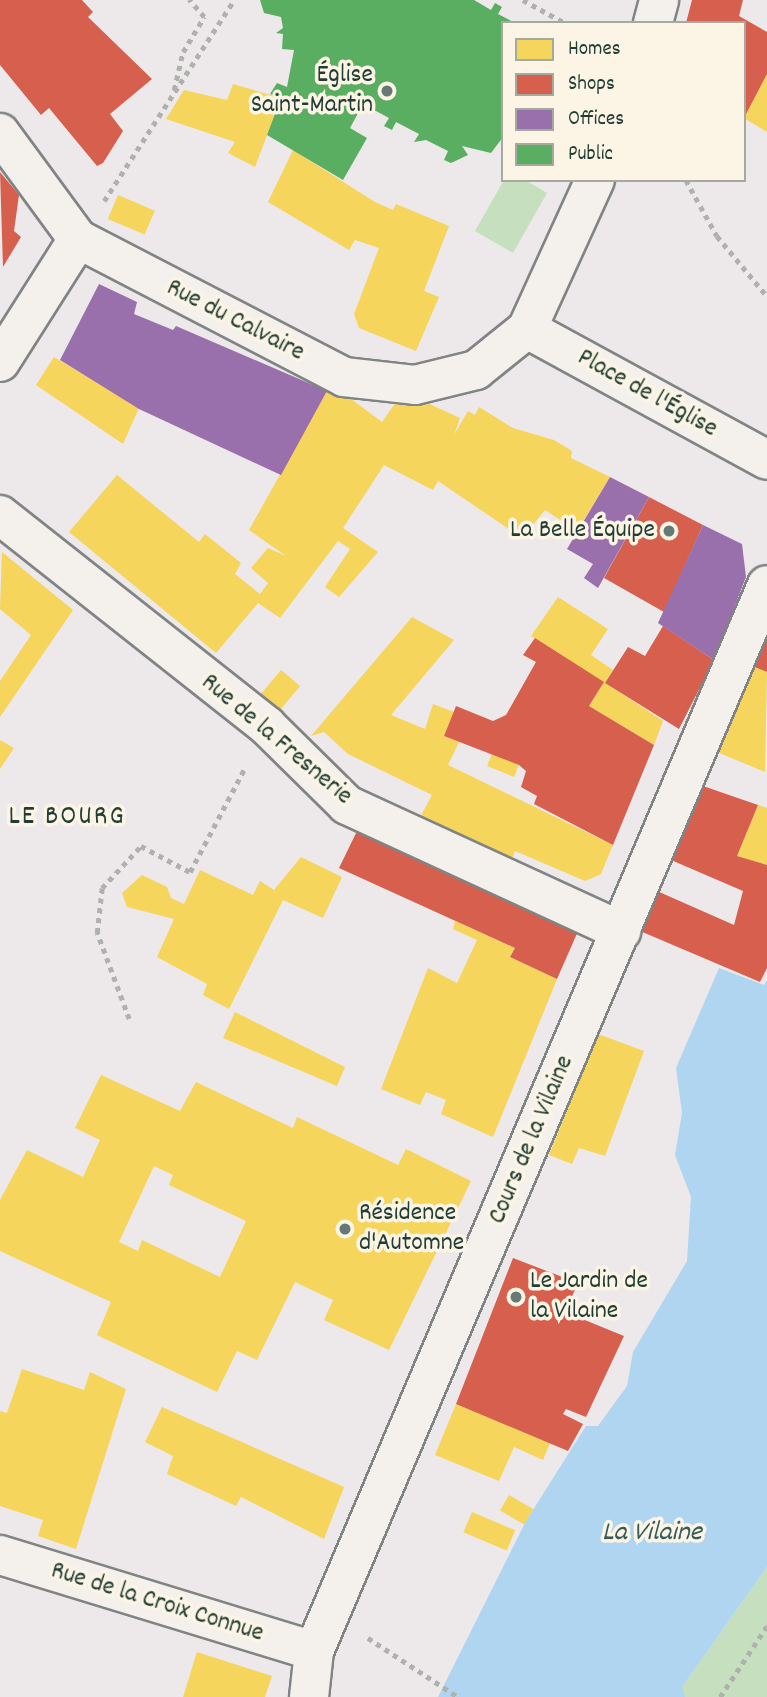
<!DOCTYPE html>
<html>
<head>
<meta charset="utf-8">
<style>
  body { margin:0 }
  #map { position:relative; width:767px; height:1697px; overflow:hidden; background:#ede8ea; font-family:Dekko,sans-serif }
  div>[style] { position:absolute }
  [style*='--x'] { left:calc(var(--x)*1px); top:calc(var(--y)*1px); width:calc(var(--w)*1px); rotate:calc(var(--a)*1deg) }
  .green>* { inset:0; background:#c6e0bf }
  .water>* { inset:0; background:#afd5f1 }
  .homes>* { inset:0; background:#f6d55c; transform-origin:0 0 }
  .shops>* { inset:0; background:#d6604d }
  .offices>* { inset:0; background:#9970ab }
  .public>* { inset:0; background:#5aae61 }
  .path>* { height:4.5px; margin-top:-2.25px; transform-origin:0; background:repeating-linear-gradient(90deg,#afb1ad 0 5px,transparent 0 10px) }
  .roads { filter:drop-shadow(2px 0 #818484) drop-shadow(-2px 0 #818484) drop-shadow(0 2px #818484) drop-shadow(0 -2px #818484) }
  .minor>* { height:38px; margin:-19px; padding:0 19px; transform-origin:19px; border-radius:19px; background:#f4f0ec }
  .dots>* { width:19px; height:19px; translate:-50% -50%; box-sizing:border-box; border:4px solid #fcf5e5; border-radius:50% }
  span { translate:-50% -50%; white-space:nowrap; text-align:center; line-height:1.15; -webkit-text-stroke:7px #fcf5e5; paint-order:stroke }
  .poi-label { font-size:26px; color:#1f3d34 }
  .right { translate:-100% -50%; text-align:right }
  .left { translate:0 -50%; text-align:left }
  .street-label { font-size:26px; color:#1f3d34 }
  .neighbourhood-label { font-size:28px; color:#1f3d34; letter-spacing:2px }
  .water-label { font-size:28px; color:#375a5a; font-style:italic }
  .legend { position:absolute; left:501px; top:21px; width:245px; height:161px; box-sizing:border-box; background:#fcf5e5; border:2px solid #a4ab9e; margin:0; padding:9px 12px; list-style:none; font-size:21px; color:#1f3d34 }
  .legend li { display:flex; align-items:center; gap:14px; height:35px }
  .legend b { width:35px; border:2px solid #a4ab9e }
</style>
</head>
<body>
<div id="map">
  <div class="green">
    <div style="clip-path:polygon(504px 180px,525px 180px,547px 193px,513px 253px,475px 231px)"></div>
    <div style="clip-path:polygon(767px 1567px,767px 1697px,675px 1697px,682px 1687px)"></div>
  </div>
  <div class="water">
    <div style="clip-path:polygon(719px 968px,764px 985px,767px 980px,767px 1567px,682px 1687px,685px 1697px,438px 1697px,526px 1521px,586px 1426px,598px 1426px,627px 1386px,633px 1352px,687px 1261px,691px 1197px,675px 1155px,682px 1113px,676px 1068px)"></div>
  </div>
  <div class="homes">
    <div style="clip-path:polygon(767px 74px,767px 132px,744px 118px)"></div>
    <div style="clip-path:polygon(233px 84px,281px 98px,255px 167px,228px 153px,235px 142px,166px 119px,184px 90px,227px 100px)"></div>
    <div style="clip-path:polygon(293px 150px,375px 202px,393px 210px,396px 204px,449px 226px,424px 291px,439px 297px,416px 351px,359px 328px,354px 314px,379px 248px,355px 240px,349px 250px,268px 202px)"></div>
    <div style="left:118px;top:195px;width:40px;height:26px;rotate:23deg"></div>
    <div style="clip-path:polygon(54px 357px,139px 408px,123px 444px,36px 385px)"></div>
    <div style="clip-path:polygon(331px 384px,382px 422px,403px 392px,460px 418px,454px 435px,468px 411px,475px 415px,479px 407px,513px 428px,554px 440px,572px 451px,571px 458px,610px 477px,577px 531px,545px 510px,522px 538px,438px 481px,433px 490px,384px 465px,343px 528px,378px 552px,339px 597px,325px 587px,350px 549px,338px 541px,280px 618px,258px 603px,216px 653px,69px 532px,117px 475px,199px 542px,205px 534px,241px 563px,235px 574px,260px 594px,268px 583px,251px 568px,268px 548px,286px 556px,249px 530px)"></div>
    <div style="clip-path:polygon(2px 552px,73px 610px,0 717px,0 681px,31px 635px,0 609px)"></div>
    <div style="clip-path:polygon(558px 597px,608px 629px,591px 655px,613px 670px,605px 683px,531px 636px)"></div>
    <div style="clip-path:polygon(412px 617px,454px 640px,391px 715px,425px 729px,433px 704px,454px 712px,444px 736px,459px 742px,448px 765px,613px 845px,601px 874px,585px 881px,515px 851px,512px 859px,467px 842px,419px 819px,432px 795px,348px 754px,324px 732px,311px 736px)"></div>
    <div style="clip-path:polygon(752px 666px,767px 672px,765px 772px,717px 752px)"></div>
    <div style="left:281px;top:670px;width:25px;height:31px;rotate:40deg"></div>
    <div style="clip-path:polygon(604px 682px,663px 721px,654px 745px,589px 706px)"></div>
    <div style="clip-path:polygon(0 740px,14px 748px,0 769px)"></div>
    <div style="left:492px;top:754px;width:29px;height:13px;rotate:22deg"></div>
    <div style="clip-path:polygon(758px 805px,767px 808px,767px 865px,737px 856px)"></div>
    <div style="clip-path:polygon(301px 857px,342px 877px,323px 918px,283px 900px,229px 1009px,203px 995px,207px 984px,157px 957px,174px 919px,127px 907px,122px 893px,142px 875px,167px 887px,171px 898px,184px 904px,200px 870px,253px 895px,260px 881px,274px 890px)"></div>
    <div style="clip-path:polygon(455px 921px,515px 948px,510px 957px,557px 979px,493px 1137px,441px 1114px,446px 1100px,426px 1092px,420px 1105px,381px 1089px,428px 968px,457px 983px,477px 940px,453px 929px)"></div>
    <div style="clip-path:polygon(235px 1012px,345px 1067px,337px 1086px,223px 1038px)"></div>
    <div style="clip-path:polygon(598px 1034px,644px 1051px,605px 1156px,579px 1148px,572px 1164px,549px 1155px)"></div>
    <div style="clip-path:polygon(evenodd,101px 1075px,180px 1111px,196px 1082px,293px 1128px,297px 1117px,398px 1165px,406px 1149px,471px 1181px,443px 1239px,437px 1236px,432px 1246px,438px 1249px,389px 1350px,324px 1320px,333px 1300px,295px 1282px,257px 1360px,237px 1351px,217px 1392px,97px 1335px,111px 1302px,0 1251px,0 1200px,27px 1150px,83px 1177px,100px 1140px,75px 1128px,101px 1075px,154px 1166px,173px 1175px,169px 1185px,246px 1221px,220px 1277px,142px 1240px,138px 1251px,119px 1242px,154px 1166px)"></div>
    <div style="clip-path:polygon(22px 1369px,84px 1390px,90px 1372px,126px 1389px,76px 1549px,38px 1536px,43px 1520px,0 1506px,0 1411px,7px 1413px)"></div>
    <div style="clip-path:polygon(456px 1404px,550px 1443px,543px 1460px,514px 1447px,499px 1481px,435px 1455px)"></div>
    <div style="clip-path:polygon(162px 1407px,344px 1487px,324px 1539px,241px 1497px,236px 1506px,167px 1474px,173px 1456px,145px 1442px)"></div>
    <div style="left:509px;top:1495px;width:28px;height:18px;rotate:30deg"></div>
    <div style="left:472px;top:1512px;width:47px;height:22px;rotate:23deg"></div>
    <div style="clip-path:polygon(197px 1652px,272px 1676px,265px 1697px,183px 1697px)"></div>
  </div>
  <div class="shops">
    <div style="clip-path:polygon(0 0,82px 0,93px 12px,88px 17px,152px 79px,110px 114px,123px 131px,103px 163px,97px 166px,49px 108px,41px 115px,0 65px)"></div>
    <div style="clip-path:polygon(692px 0,743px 0,739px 16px,767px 32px,767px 74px,744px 118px,744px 23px,686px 23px)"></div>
    <div style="clip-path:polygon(0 172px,19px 195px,14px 231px,21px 237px,3px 267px)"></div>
    <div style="clip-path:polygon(649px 497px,703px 525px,664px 612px,604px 578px)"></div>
    <div style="clip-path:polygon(663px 626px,714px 660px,679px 729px,605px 683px,628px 647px,645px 656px)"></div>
    <div style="clip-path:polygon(767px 632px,767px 672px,752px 666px)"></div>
    <div style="clip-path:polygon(535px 638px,604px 682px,589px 706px,654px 745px,613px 845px,534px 804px,537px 796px,521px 787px,526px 771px,519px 765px,444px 736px,456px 706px,493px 721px,506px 715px,536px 662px,523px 655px)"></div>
    <div style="clip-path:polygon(703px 786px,758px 805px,737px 856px,767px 865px,767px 968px,760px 982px,640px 931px,657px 891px,734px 925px,743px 891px,671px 860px)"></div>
    <div style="clip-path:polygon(359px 827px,579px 929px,557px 979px,510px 957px,515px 948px,339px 868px)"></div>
    <div style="clip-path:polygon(513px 1258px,578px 1283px,565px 1312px,624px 1336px,586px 1417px,566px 1409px,563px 1414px,583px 1424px,568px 1451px,456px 1404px)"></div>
  </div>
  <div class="offices">
    <div style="clip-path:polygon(99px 284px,137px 302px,134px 314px,173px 330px,176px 326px,327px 391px,281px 475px,139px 409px,60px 360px)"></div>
    <div style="clip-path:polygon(610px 477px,649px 497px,598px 588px,584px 578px,593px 564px,567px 549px)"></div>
    <div style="clip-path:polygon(703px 525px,742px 544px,746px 577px,714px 660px,658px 623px)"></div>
  </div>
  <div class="public">
    <div style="clip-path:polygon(260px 0,474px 0,491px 10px,495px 3px,502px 7px,498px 14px,515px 23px,503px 23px,503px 137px,491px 153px,462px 146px,468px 155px,451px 163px,444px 160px,448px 151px,426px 140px,414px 142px,419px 134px,396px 122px,392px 130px,384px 126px,389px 118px,363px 104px,350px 128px,367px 138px,343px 180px,267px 135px,281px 98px,270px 94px,277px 83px,287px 87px,294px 50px,282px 49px,283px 34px,276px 33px,283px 28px,281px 17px,264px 13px)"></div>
  </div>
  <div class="path">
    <div style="--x:523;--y:0;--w:48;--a:28.7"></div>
    <div style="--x:174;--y:90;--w:39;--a:-77"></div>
    <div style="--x:183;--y:52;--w:41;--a:-59"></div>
    <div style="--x:204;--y:17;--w:23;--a:-131"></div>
    <div style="--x:686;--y:180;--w:64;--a:61"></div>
    <div style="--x:717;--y:236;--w:78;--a:50.2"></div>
    <div style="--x:104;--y:201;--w:239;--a:-57.1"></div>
    <div style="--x:129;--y:1019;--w:92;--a:-110.4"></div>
    <div style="--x:97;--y:933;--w:45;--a:-83.7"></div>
    <div style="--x:102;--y:888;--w:57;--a:-47.1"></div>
    <div style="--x:141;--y:846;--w:55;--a:28"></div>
    <div style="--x:190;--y:872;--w:120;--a:-62.2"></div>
    <div style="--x:368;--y:1638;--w:108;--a:33.2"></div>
    <div style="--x:720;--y:1697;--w:85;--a:-56.5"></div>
  </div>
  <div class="roads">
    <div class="minor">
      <div style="--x:653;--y:23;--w:24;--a:-75"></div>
      <div style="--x:0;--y:133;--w:132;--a:53.7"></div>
      <div style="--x:78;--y:239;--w:300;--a:27.4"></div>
      <div style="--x:344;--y:377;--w:71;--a:6.4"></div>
      <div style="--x:415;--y:385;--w:63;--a:-13.8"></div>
      <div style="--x:476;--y:370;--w:65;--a:-38.8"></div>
      <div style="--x:527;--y:329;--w:164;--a:-65.5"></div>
      <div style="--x:527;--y:329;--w:273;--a:28.6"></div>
      <div style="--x:0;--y:362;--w:146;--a:-57.6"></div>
      <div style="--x:0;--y:515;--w:340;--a:38.3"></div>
      <div style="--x:267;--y:726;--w:112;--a:44.6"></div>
      <div style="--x:347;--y:805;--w:302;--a:24.7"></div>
      <div style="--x:0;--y:1555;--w:328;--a:17"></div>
      <div style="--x:309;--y:1697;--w:46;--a:-83.8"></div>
      <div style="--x:314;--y:1651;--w:1158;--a:-66.98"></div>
    </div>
  </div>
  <div class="dots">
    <div style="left:387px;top:91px;background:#677974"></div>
    <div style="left:669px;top:531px;background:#677974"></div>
    <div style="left:345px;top:1229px;background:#677974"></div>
    <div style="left:516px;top:1297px;background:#677974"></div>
  </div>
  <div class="poi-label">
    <span class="right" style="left:373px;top:91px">Église<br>Saint-Martin</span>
    <span class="right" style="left:655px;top:531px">La Belle Équipe</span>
    <span class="left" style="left:359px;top:1229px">Résidence<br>d'Automne</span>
    <span class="left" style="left:530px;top:1297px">Le Jardin de<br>la Vilaine</span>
  </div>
  <div class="street-label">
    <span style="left:235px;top:321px;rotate:27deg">Rue du Calvaire</span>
    <span style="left:647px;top:394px;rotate:29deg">Place de l'Église</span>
    <span style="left:276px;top:740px;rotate:40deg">Rue de la Fresnerie</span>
    <span style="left:532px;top:1140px;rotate:-67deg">Cours de la Vilaine</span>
    <span style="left:157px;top:1603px;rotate:17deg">Rue de la Croix Connue</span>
  </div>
  <div class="neighbourhood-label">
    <span style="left:67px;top:818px">LE BOURG</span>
  </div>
  <div class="water-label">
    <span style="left:652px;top:1534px">La Vilaine</span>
  </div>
  <ul class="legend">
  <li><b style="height:19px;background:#f6d55c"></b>Homes</li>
  <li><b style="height:19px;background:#d6604d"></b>Shops</li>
  <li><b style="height:19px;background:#9970ab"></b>Offices</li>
  <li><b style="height:19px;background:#5aae61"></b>Public</li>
  </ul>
</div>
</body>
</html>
